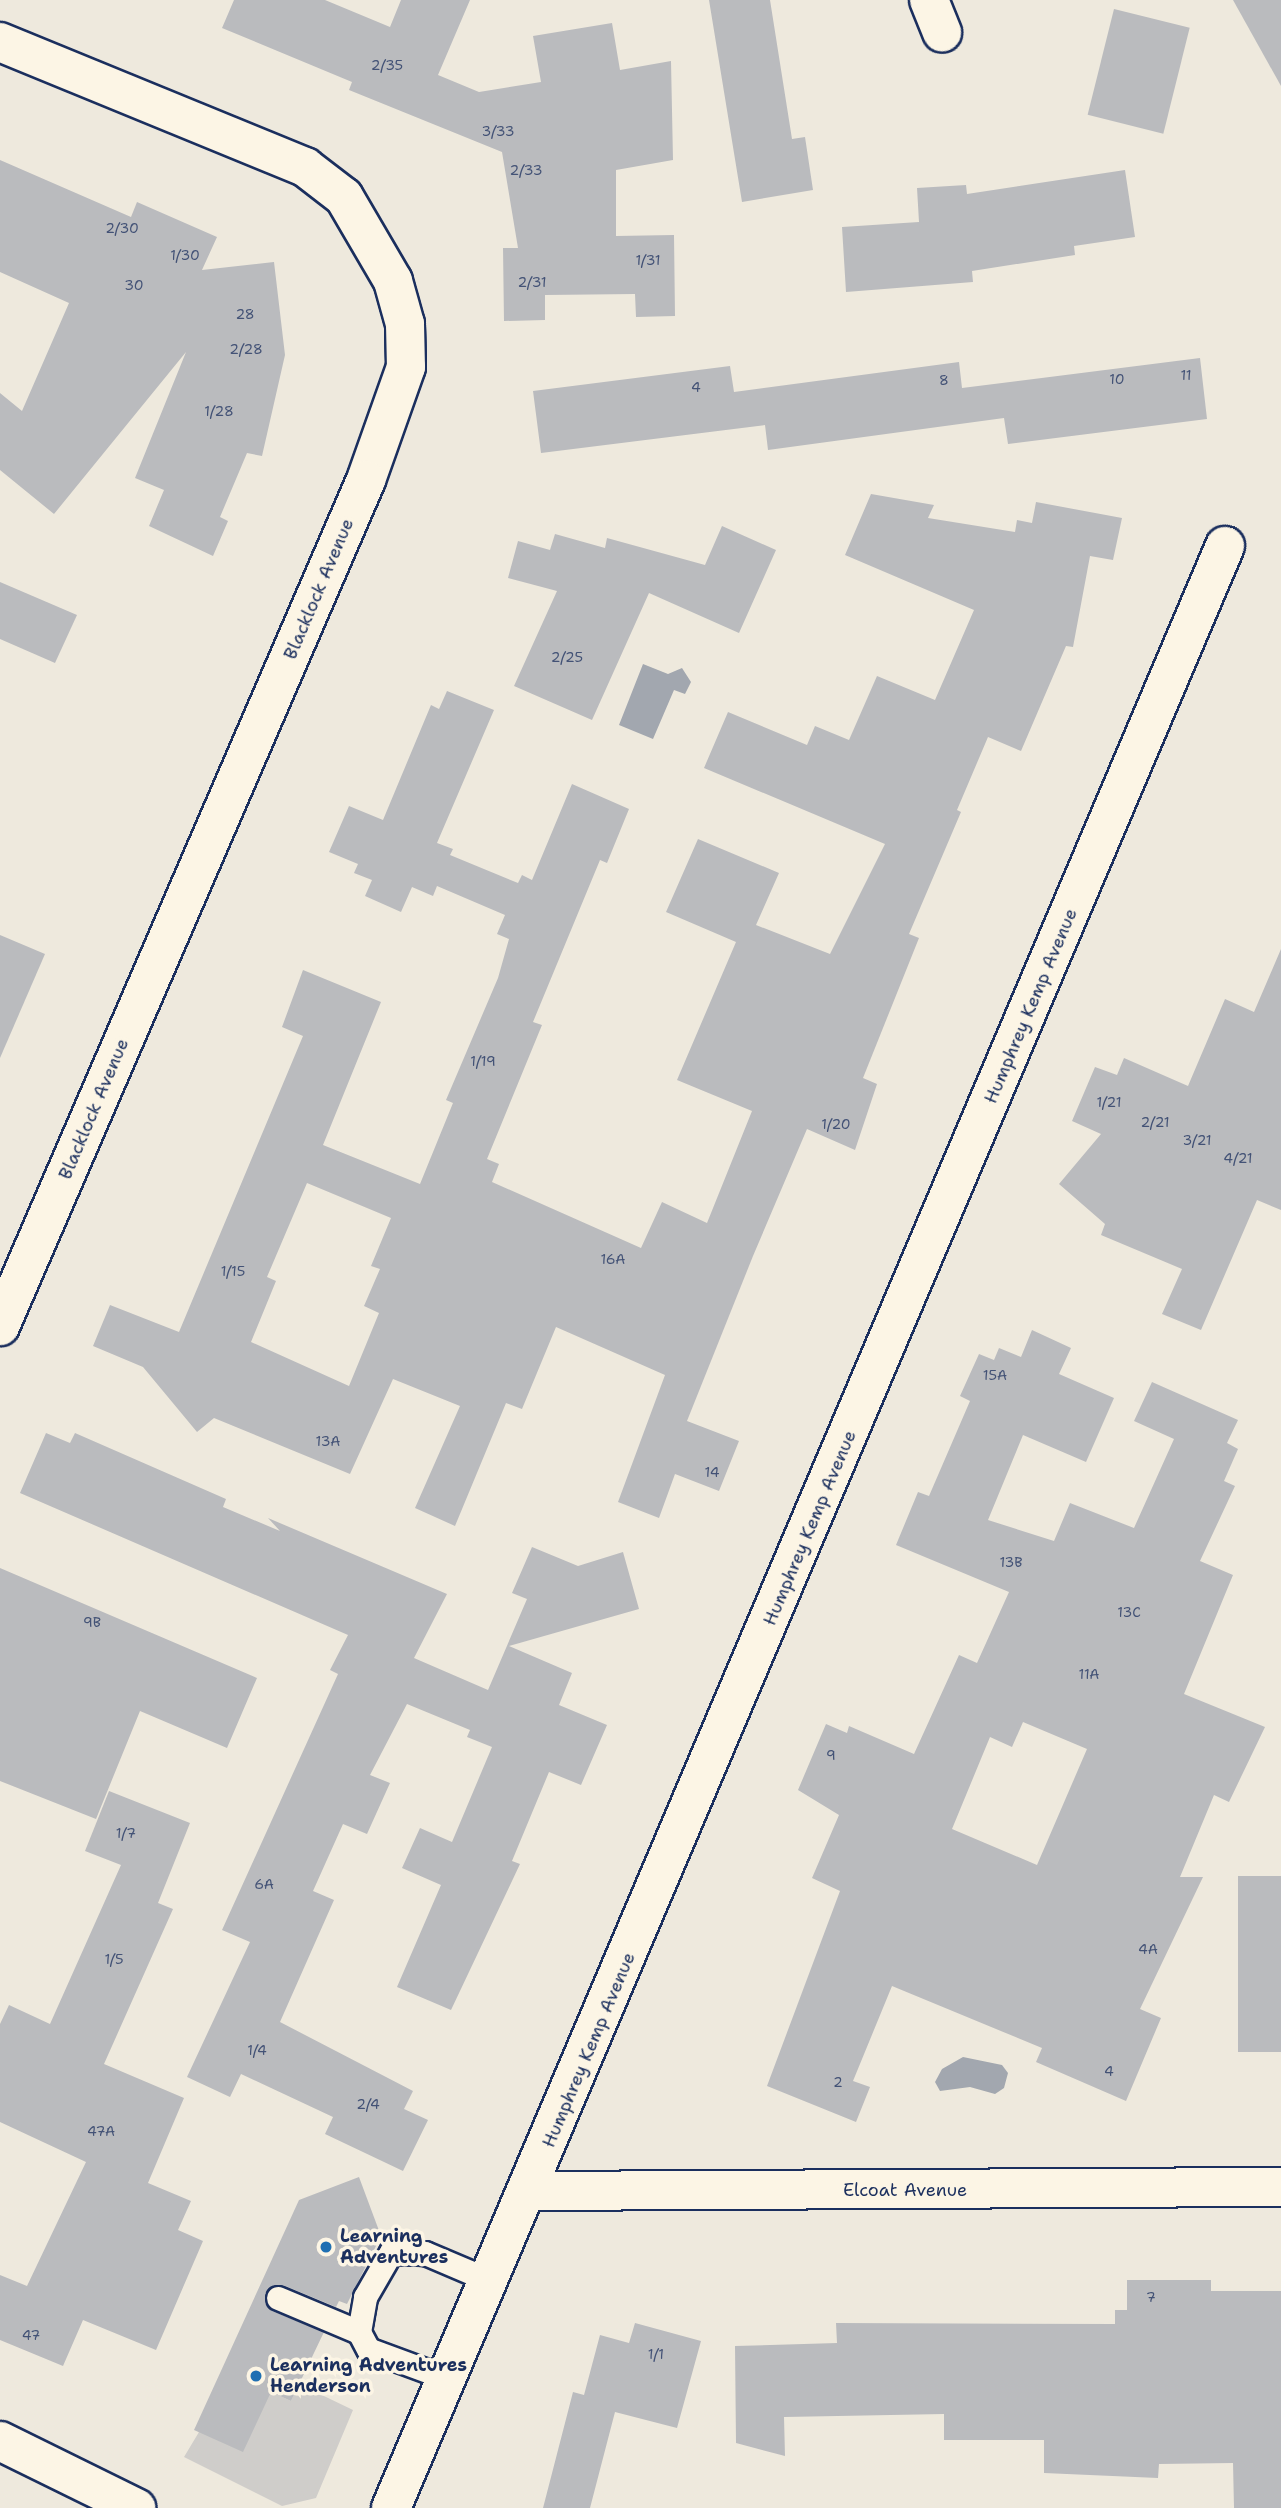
<!DOCTYPE html>
<html>
<head>
<meta charset="utf-8">
<style>
  body { margin:0 }
  #map { position:relative; width:1281px; height:2508px; overflow:hidden; background:#eee9dd; font-family:"Shantell Sans",sans-serif }
  div>[style] { position:absolute }
  [style*='--x'] { left:calc(var(--x)*1px); top:calc(var(--y)*1px); width:calc(var(--w)*1px); rotate:calc(var(--a)*1deg) }
  .green>* { inset:0; background:#cfcdca }
  .water>* { inset:0; background:#a2a7af }
  .building>* { inset:0; background:#babbbe; transform-origin:0 0 }
  .roads { filter:drop-shadow(2px 0 #1b2f5e) drop-shadow(-2px 0 #1b2f5e) drop-shadow(0 2px #1b2f5e) drop-shadow(0 -2px #1b2f5e) }
  .lane>* { height:23px; margin:-11.5px; padding:0 11.5px; transform-origin:11.5px; border-radius:11.5px; background:#fcf5e5 }
  .street>* { height:38px; margin:-19px; padding:0 19px; transform-origin:19px; border-radius:19px; background:#fcf5e5 }
  .dots>* { width:19px; height:19px; translate:-50% -50%; box-sizing:border-box; border:4px solid #fcf5e5; border-radius:50% }
  span { translate:-50% -50%; white-space:nowrap; text-align:center; line-height:1.15; -webkit-text-stroke:7px #fcf5e5; paint-order:stroke }
  .number-label { font-size:14px; color:#435276 }
  .number-label span { -webkit-text-stroke-width:0 }
  .street-label { font-size:18px; color:#1b2f5e }
  .poi-label { font-size:18px; color:#1b2f5e; font-weight:700 }
  .left { translate:0 -50%; text-align:left }
</style>
</head>
<body>
<div id="map">
  <div class="green">
    <div style="clip-path:polygon(299px 2384px,353px 2410px,316px 2498px,282px 2506px,184px 2457px,199px 2432px,271px 2392px,291px 2401px)"></div>
  </div>
  <div class="water">
    <div style="clip-path:polygon(643px 664px,668px 674px,682px 668px,691px 682px,685px 694px,674px 690px,653px 739px,619px 725px)"></div>
    <div style="clip-path:polygon(963px 2057px,1002px 2065px,1008px 2073px,1004px 2088px,995px 2094px,970px 2087px,940px 2091px,935px 2082px,942px 2069px)"></div>
  </div>
  <div class="building">
    <div style="clip-path:polygon(234px 0,325px 0,390px 27px,401px 0,470px 0,438px 75px,479px 92px,541px 82px,533px 36px,612px 23px,620px 70px,671px 61px,673px 160px,616px 170px,616px 236px,674px 235px,675px 316px,636px 317px,635px 294px,545px 295px,545px 320px,504px 321px,503px 248px,518px 248px,502px 152px,349px 90px,352px 82px,222px 28px)"></div>
    <div style="clip-path:polygon(709px 0,770px 0,792px 139px,805px 137px,813px 190px,742px 202px)"></div>
    <div style="clip-path:polygon(1233px 0,1281px 0,1281px 86px)"></div>
    <div style="left:1114px;top:9px;width:78px;height:109px;rotate:14deg"></div>
    <div style="clip-path:polygon(0 160px,131px 217px,137px 202px,217px 237px,202px 270px,274px 262px,285px 355px,262px 456px,247px 453px,220px 517px,228px 521px,213px 556px,149px 526px,164px 490px,135px 478px,186px 352px,54px 514px,0 470px,0 393px,22px 411px,69px 303px,0 272px)"></div>
    <div style="clip-path:polygon(1125px 170px,1135px 237px,1074px 246px,1075px 255px,972px 271px,973px 282px,846px 292px,842px 227px,919px 222px,917px 188px,966px 185px,967px 194px)"></div>
    <div style="clip-path:polygon(1200px 358px,1207px 419px,1008px 444px,1004px 418px,768px 450px,765px 425px,541px 453px,533px 391px,730px 366px,734px 392px,959px 362px,962px 388px)"></div>
    <div style="clip-path:polygon(evenodd,871px 494px,934px 505px,928px 518px,1015px 532px,1017px 520px,1032px 523px,1036px 502px,1122px 518px,1113px 560px,1090px 556px,1073px 647px,1066px 646px,1021px 751px,988px 737px,957px 810px,961px 812px,909px 934px,919px 938px,863px 1078px,877px 1084px,855px 1150px,807px 1129px,753px 1256px,687px 1421px,739px 1441px,719px 1491px,675px 1474px,659px 1518px,618px 1502px,665px 1375px,556px 1327px,522px 1409px,506px 1403px,455px 1526px,415px 1508px,460px 1406px,393px 1379px,350px 1474px,214px 1418px,197px 1432px,143px 1367px,93px 1346px,110px 1305px,179px 1332px,303px 1036px,282px 1027px,303px 970px,381px 1002px,323px 1145px,420px 1184px,453px 1103px,446px 1100px,498px 978px,509px 939px,497px 934px,505px 915px,437px 886px,433px 896px,412px 887px,401px 912px,365px 896px,372px 880px,354px 873px,358px 864px,329px 852px,349px 806px,383px 820px,431px 705px,439px 709px,447px 691px,494px 710px,437px 843px,453px 849px,450px 855px,518px 883px,522px 875px,532px 880px,572px 784px,629px 809px,607px 863px,600px 860px,533px 1022px,542px 1025px,487px 1159px,499px 1164px,492px 1182px,641px 1248px,662px 1202px,707px 1223px,752px 1111px,677px 1080px,736px 942px,666px 912px,698px 839px,779px 873px,756px 925px,830px 954px,885px 844px,704px 768px,728px 712px,807px 745px,815px 726px,849px 740px,877px 676px,935px 700px,974px 610px,845px 555px,871px 494px,307px 1183px,391px 1218px,371px 1266px,380px 1269px,364px 1306px,379px 1313px,349px 1386px,251px 1342px,276px 1281px,267px 1277px,307px 1183px)"></div>
    <div style="clip-path:polygon(722px 526px,776px 550px,739px 633px,649px 593px,592px 720px,514px 686px,557px 591px,508px 578px,518px 541px,550px 550px,555px 534px,605px 548px,607px 538px,705px 565px)"></div>
    <div style="clip-path:polygon(0 582px,77px 615px,55px 663px,0 639px)"></div>
    <div style="clip-path:polygon(0 935px,45px 954px,0 1058px)"></div>
    <div style="clip-path:polygon(1281px 949px,1281px 1210px,1257px 1200px,1201px 1330px,1162px 1314px,1182px 1269px,1101px 1235px,1105px 1224px,1059px 1184px,1101px 1134px,1072px 1121px,1095px 1067px,1117px 1075px,1124px 1058px,1188px 1086px,1225px 999px,1254px 1012px)"></div>
    <div style="clip-path:polygon(evenodd,1032px 1330px,1071px 1348px,1059px 1374px,1114px 1398px,1086px 1462px,1023px 1435px,988px 1520px,1054px 1541px,1070px 1503px,1134px 1528px,1174px 1439px,1134px 1421px,1152px 1382px,1238px 1420px,1227px 1443px,1238px 1449px,1224px 1481px,1235px 1486px,1200px 1561px,1233px 1575px,1184px 1694px,1265px 1727px,1229px 1802px,1214px 1795px,1180px 1877px,1203px 1877px,1140px 2009px,1161px 2018px,1126px 2101px,1036px 2062px,1042px 2048px,892px 1986px,853px 2081px,870px 2087px,856px 2122px,767px 2086px,840px 1891px,812px 1878px,839px 1815px,798px 1790px,826px 1724px,847px 1733px,849px 1726px,914px 1754px,959px 1655px,977px 1663px,1009px 1592px,896px 1545px,918px 1492px,929px 1496px,970px 1401px,960px 1396px,979px 1354px,994px 1360px,999px 1348px,1021px 1357px,1032px 1330px,1023px 1722px,1087px 1749px,1037px 1865px,952px 1829px,990px 1737px,1012px 1747px,1023px 1722px)"></div>
    <div style="clip-path:polygon(46px 1433px,70px 1443px,75px 1433px,226px 1499px,223px 1507px,280px 1531px,268px 1518px,447px 1594px,414px 1658px,488px 1690px,527px 1599px,512px 1593px,532px 1547px,578px 1566px,623px 1552px,639px 1609px,509px 1646px,572px 1673px,559px 1705px,607px 1725px,581px 1785px,549px 1772px,512px 1861px,520px 1864px,451px 2010px,397px 1987px,441px 1885px,402px 1868px,420px 1828px,452px 1842px,492px 1747px,467px 1737px,470px 1730px,407px 1704px,370px 1775px,390px 1783px,367px 1834px,343px 1824px,313px 1891px,334px 1900px,280px 2022px,413px 2091px,404px 2109px,428px 2120px,403px 2171px,325px 2134px,333px 2117px,241px 2074px,230px 2097px,187px 2077px,250px 1942px,222px 1930px,338px 1674px,330px 1670px,348px 1635px,20px 1493px)"></div>
    <div style="clip-path:polygon(0 1568px,257px 1678px,227px 1748px,140px 1711px,96px 1819px,0 1781px)"></div>
    <div style="clip-path:polygon(109px 1791px,190px 1823px,158px 1903px,173px 1909px,104px 2064px,184px 2098px,148px 2183px,191px 2201px,178px 2230px,203px 2241px,156px 2350px,83px 2320px,63px 2366px,0 2340px,0 2275px,27px 2286px,86px 2162px,0 2122px,0 2024px,9px 2005px,50px 2024px,121px 1865px,85px 1851px)"></div>
    <div style="left:1281px;top:1876px;width:176px;height:43px;rotate:90deg"></div>
    <div style="clip-path:polygon(359px 2177px,381px 2236px,347px 2304px,339px 2301px,336px 2307px,283px 2285px,265px 2293px,272px 2311px,324px 2332px,291px 2401px,271px 2392px,243px 2452px,194px 2430px,299px 2200px)"></div>
    <div style="clip-path:polygon(1127px 2280px,1211px 2280px,1211px 2291px,1281px 2291px,1281px 2508px,1234px 2508px,1233px 2463px,1159px 2464px,1158px 2478px,1044px 2473px,1044px 2440px,944px 2440px,944px 2414px,784px 2417px,785px 2456px,736px 2443px,735px 2346px,837px 2343px,836px 2323px,1115px 2324px,1115px 2310px,1127px 2310px)"></div>
    <div style="clip-path:polygon(635px 2323px,701px 2341px,677px 2428px,615px 2412px,590px 2508px,543px 2508px,573px 2392px,584px 2395px,600px 2335px,629px 2343px)"></div>
  </div>
  <div class="roads">
    <div class="lane">
      <div style="--x:278;--y:2298;--w:88;--a:22.8"></div>
      <div style="--x:449;--y:2379;--w:86;--a:-159.7"></div>
      <div style="--x:368;--y:2349;--w:19;--a:-118"></div>
      <div style="--x:359;--y:2332;--w:36;--a:-80"></div>
      <div style="--x:365;--y:2297;--w:52;--a:-60"></div>
      <div style="--x:391;--y:2252;--w:34;--a:2"></div>
      <div style="--x:425;--y:2253;--w:72;--a:23"></div>
    </div>
    <div class="street">
      <div style="--x:929;--y:0;--w:35;--a:68"></div>
      <div style="--x:0;--y:42;--w:330;--a:22.3"></div>
      <div style="--x:305;--y:167;--w:49;--a:37.6"></div>
      <div style="--x:344;--y:197;--w:97;--a:59.7"></div>
      <div style="--x:393;--y:281;--w:45;--a:74.4"></div>
      <div style="--x:405;--y:324;--w:43;--a:88.7"></div>
      <div style="--x:406;--y:367;--w:120;--a:109.5"></div>
      <div style="--x:366;--y:480;--w:922;--a:113.39"></div>
      <div style="--x:530;--y:2191;--w:751;--a:-0.31"></div>
      <div style="--x:0;--y:2441;--w:152;--a:26.2"></div>
      <div style="--x:391;--y:2508;--w:2132;--a:-66.97"></div>
    </div>
  </div>
  <div class="dots">
    <div style="left:326px;top:2247px;background:#1f6fb2"></div>
    <div style="left:256px;top:2376px;background:#1f6fb2"></div>
  </div>
  <div class="number-label">
    <span style="left:387px;top:65px">2/35</span>
    <span style="left:498px;top:131px">3/33</span>
    <span style="left:526px;top:170px">2/33</span>
    <span style="left:122px;top:228px">2/30</span>
    <span style="left:185px;top:255px">1/30</span>
    <span style="left:648px;top:260px">1/31</span>
    <span style="left:532px;top:282px">2/31</span>
    <span style="left:134px;top:285px">30</span>
    <span style="left:245px;top:314px">28</span>
    <span style="left:246px;top:349px">2/28</span>
    <span style="left:1186px;top:375px">11</span>
    <span style="left:1117px;top:379px">10</span>
    <span style="left:944px;top:380px">8</span>
    <span style="left:696px;top:387px">4</span>
    <span style="left:219px;top:411px">1/28</span>
    <span style="left:567px;top:657px">2/25</span>
    <span style="left:483px;top:1061px">1/19</span>
    <span style="left:1109px;top:1102px">1/21</span>
    <span style="left:1155px;top:1122px">2/21</span>
    <span style="left:836px;top:1124px">1/20</span>
    <span style="left:1197px;top:1140px">3/21</span>
    <span style="left:1238px;top:1158px">4/21</span>
    <span style="left:613px;top:1259px">16A</span>
    <span style="left:233px;top:1271px">1/15</span>
    <span style="left:995px;top:1375px">15A</span>
    <span style="left:328px;top:1441px">13A</span>
    <span style="left:712px;top:1472px">14</span>
    <span style="left:1011px;top:1562px">13B</span>
    <span style="left:1129px;top:1612px">13C</span>
    <span style="left:92px;top:1622px">9B</span>
    <span style="left:1089px;top:1674px">11A</span>
    <span style="left:831px;top:1755px">9</span>
    <span style="left:126px;top:1833px">1/7</span>
    <span style="left:264px;top:1884px">6A</span>
    <span style="left:1148px;top:1949px">4A</span>
    <span style="left:114px;top:1959px">1/5</span>
    <span style="left:257px;top:2050px">1/4</span>
    <span style="left:1109px;top:2071px">4</span>
    <span style="left:838px;top:2082px">2</span>
    <span style="left:368px;top:2104px">2/4</span>
    <span style="left:101px;top:2131px">47A</span>
    <span style="left:1151px;top:2297px">7</span>
    <span style="left:31px;top:2335px">47</span>
    <span style="left:656px;top:2354px">1/1</span>
  </div>
  <div class="street-label">
    <span style="left:319px;top:589px;rotate:-67deg">Blacklock Avenue</span>
    <span style="left:1031px;top:1006px;rotate:-67deg">Humphrey Kemp Avenue</span>
    <span style="left:94px;top:1109px;rotate:-67deg">Blacklock Avenue</span>
    <span style="left:810px;top:1528px;rotate:-67deg">Humphrey Kemp Avenue</span>
    <span style="left:589px;top:2050px;rotate:-67deg">Humphrey Kemp Avenue</span>
    <span style="left:905px;top:2190px">Elcoat Avenue</span>
  </div>
  <div class="poi-label">
    <span class="left" style="left:340px;top:2247px">Learning<br>Adventures</span>
    <span class="left" style="left:270px;top:2376px">Learning Adventures<br>Henderson</span>
  </div>
</div>
</body>
</html>
